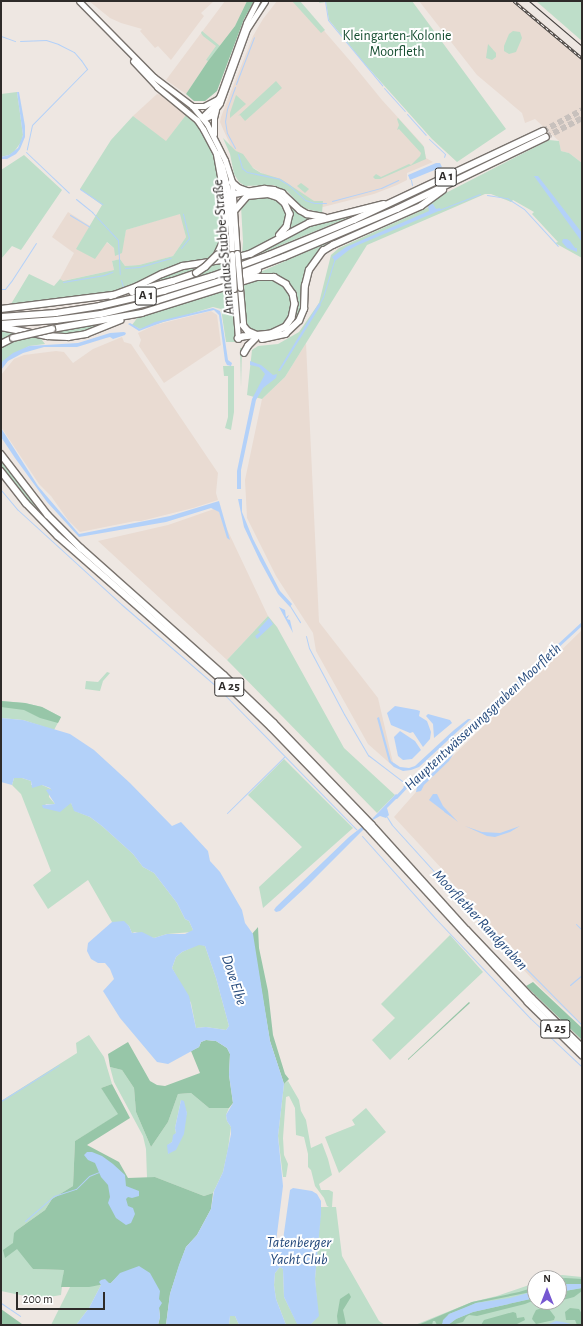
<!DOCTYPE html>
<html>
<head>
<meta charset="utf-8">
<style>
  body { margin:0 }
  #map { position:relative; width:583px; height:1326px; overflow:hidden; background:#eee7e2; font-family:"Alegreya Sans",sans-serif }
  div>[style] { position:absolute }
  [style*='--x'] { left:calc(var(--x)*1px); top:calc(var(--y)*1px); width:calc(var(--w)*1px); rotate:calc(var(--a)*1deg) }
  .built>* { inset:0; background:#e9dbd2 }
  .green>* { inset:0; background:#bedec9 }
  .forest>* { inset:0; background:#97c6a8 }
  .water>* { inset:0; background:#b3d1f9 }
  .stream>* { height:1px; margin:-0.5px; padding:0 0.5px; transform-origin:0.5px; border-radius:0.5px; background:#b3d1f9 }
  .canal>* { height:3px; margin:-1.5px; padding:0 1.5px; transform-origin:1.5px; border-radius:1.5px; background:#b3d1f9 }
  .highway-tunnel>* { height:5.5px; margin-top:-2.75px; transform-origin:0; background:repeating-linear-gradient(90deg,#c8c1bd 0 5.5px,transparent 0 8.5px) }
  .roads { filter:drop-shadow(1px 0 #78726d) drop-shadow(-1px 0 #78726d) drop-shadow(0 1px #78726d) drop-shadow(0 -1px #78726d) }
  .major>* { height:5px; margin:-2.5px; padding:0 2.5px; transform-origin:2.5px; border-radius:2.5px; background:#fff }
  .highway>* { height:5.5px; margin:-2.75px; padding:0 2.75px; transform-origin:2.75px; border-radius:2.75px; background:#fff }
  .tram>* { height:1px; margin:-0.5px; padding:0 0.5px; transform-origin:0.5px; border-radius:0.5px; background:#44403e }
  .rail>* { height:2.5px; margin-top:-1.25px; transform-origin:0; background:repeating-linear-gradient(90deg,#fff 0 3px,#44403e 0 6px); box-sizing:border-box; border-block:1px solid #44403e }
  .bridges { filter:drop-shadow(1px 0 #78726d) drop-shadow(-1px 0 #78726d) drop-shadow(0 1px #78726d) drop-shadow(0 -1px #78726d) }
  .major-bridge>* { height:5px; margin:-2.5px; padding:0 2.5px; transform-origin:2.5px; border-radius:2.5px; background:#fff }
  .highway-bridge>* { height:5.5px; margin:-2.75px; padding:0 2.75px; transform-origin:2.75px; border-radius:2.75px; background:#fff }
  span { translate:-50% -50%; white-space:nowrap; text-align:center; line-height:1.15; -webkit-text-stroke:4px #fff; paint-order:stroke }
  .shield-label span { padding:1px 3px; background:#fff; border:1px solid; border-radius:3px; -webkit-text-stroke-width:0 }
  .shield-label { font-size:13px; color:#2e2b29; font-weight:700 }
  .park-label { font-size:14px; color:#144c2f }
  .street-label { font-size:14px; color:#2e2b29 }
  .water-label { font-size:15px; color:#23487b; font-style:italic }
  .frame { position:absolute; inset:0; border:2px solid #2e2b29; pointer-events:none }
  .north { position:absolute; left:527px; top:1270px; width:40px; height:40px; box-sizing:border-box; background:#fff; border:1px solid #abaaa9; border-radius:50%; rotate:0deg; font-size:11px; font-weight:700; line-height:16px; text-align:center; color:#2e2b29 }
  .north::after { content:''; display:block; margin:auto; width:14px; height:18px; background:#7657d1; clip-path:polygon(50% 0,100% 100%,50% 72%,0 100%) }
  .scale { position:absolute; left:16px; top:1292px; width:89px; height:18px; box-sizing:border-box; border:2px solid #2e2b29; border-top:0; padding-left:5px; font-size:12px; line-height:14px; white-space:nowrap; color:#2e2b29; -webkit-text-stroke:3px #fff; paint-order:stroke }
</style>
</head>
<body>
<div id="map">
  <div class="built">
    <div style="clip-path:polygon(89px 1px,214px 1px,201px 13px,204px 16px,171px 60px,158px 46px,155px 48px,140px 31px,142px 29px,121px 23px,110px 18px)"></div>
    <div style="clip-path:polygon(225px 1px,247px 1px,235px 26px,208px 61px,186px 94px,166px 80px)"></div>
    <div style="clip-path:polygon(277px 1px,295px 1px,307px 11px,351px 62px,382px 100px,423px 145px,426px 158px,433px 162px,407px 173px,407px 180px,397px 185px,374px 194px,323px 207px,315px 206px,236px 157px,223px 129px,220px 122px,221px 117px,253px 36px,263px 19px)"></div>
    <div style="clip-path:polygon(419px 1px,517px 1px,582px 57px,582px 163px,569px 153px,561px 151px,559px 141px,535px 119px,525px 123px,522px 113px,477px 75px)"></div>
    <div style="clip-path:polygon(157px 94px,161px 95px,186px 115px,166px 142px,133px 116px)"></div>
    <div style="clip-path:polygon(68px 212px,90px 226px,77px 248px,106px 242px,121px 253px,126px 230px,181px 213px,186px 237px,173px 256px,139px 265px,125px 266px,120px 259px,112px 261px,114px 270px,62px 281px,60px 279px,74px 253px,52px 237px)"></div>
    <div style="clip-path:polygon(211px 311px,217px 315px,221px 345px,164px 383px,139px 346px,141px 340px,138px 333px,155px 325px)"></div>
    <div style="clip-path:polygon(122px 337px,124px 342px,131px 344px,218px 473px,216px 493px,218px 500px,193px 508px,141px 521px,135px 521px,80px 532px,68px 520px,51px 496px,39px 484px,1px 427px,1px 375px,14px 359px,24px 355px,56px 351px,64px 352px,73px 363px,93px 349px)"></div>
    <div style="clip-path:polygon(306px 343px,319px 622px,378px 698px,394px 767px,368px 744px,316px 651px,313px 633px,276px 576px,247px 518px,245px 480px,262px 399px,285px 377px)"></div>
    <div style="clip-path:polygon(217px 508px,268px 616px,227px 660px,98px 541px,168px 525px)"></div>
    <div style="clip-path:polygon(582px 630px,582px 1025px,542px 989px,484px 929px,443px 870px,394px 817px,416px 792px)"></div>
  </div>
  <div class="green">
    <div style="clip-path:polygon(292px 1px,300px 1px,325px 30px,321px 33px)"></div>
    <div style="clip-path:polygon(320px 1px,412px 1px,506px 129px,457px 162px,432px 139px,364px 63px,329px 20px,326px 2px,319px 3px)"></div>
    <div style="clip-path:polygon(536px 1px,582px 1px,582px 41px)"></div>
    <div style="clip-path:polygon(202px 31px,220px 46px,208px 61px,206px 60px,216px 46px,203px 36px,201px 33px)"></div>
    <div style="clip-path:polygon(513px 31px,520px 32px,522px 38px,516px 52px,509px 54px,504px 51px,504px 46px,509px 34px)"></div>
    <div style="clip-path:polygon(488px 44px,496px 53px,496px 57px,492px 60px,486px 58px)"></div>
    <div style="clip-path:polygon(276px 81px,282px 88px,245px 121px,240px 115px,238px 116px)"></div>
    <div style="clip-path:polygon(17px 92px,23px 135px,21px 142px,14px 152px,9px 155px,1px 157px,1px 94px)"></div>
    <div style="clip-path:polygon(236px 95px,246px 104px,230px 118px,230px 113px)"></div>
    <div style="clip-path:polygon(186px 115px,192px 121px,193px 119px,199px 126px,212px 152px,223px 195px,225px 221px,223px 238px,216px 253px,210px 260px,182px 264px,127px 289px,108px 294px,84px 298px,11px 304px,29px 274px,54px 286px,60px 279px,63px 281px,114px 270px,112px 261px,120px 259px,125px 266px,139px 265px,173px 256px,186px 237px,180px 214px,126px 230px,122px 253px,115px 256px,114px 248px,107px 242px,95px 259px,76px 249px,102px 205px,80px 189px,111px 140px,133px 116px,166px 141px)"></div>
    <div style="clip-path:polygon(398px 118px,424px 147px,426px 159px,380px 179px,375px 179px,373px 177px,376px 174px,381px 177px,409px 164px,411px 165px,420px 156px,421px 153px,399px 129px,397px 130px,399px 125px,397px 119px)"></div>
    <div style="clip-path:polygon(223px 138px,236px 151px,243px 154px,253px 168px,261px 173px,281px 179px,314px 201px,323px 201px,322px 213px,303px 208px,287px 191px,273px 185px,245px 186px,239px 182px,234px 174px,230px 154px)"></div>
    <div style="clip-path:polygon(549px 140px,559px 141px,561px 151px,569px 153px,582px 163px,582px 258px,555px 243px,558px 242px,532px 214px,534px 212px,513px 200px,511px 202px,491px 194px,485px 194px,367px 245px,285px 377px,262px 399px,247px 395px,252px 350px,258px 346px,278px 344px,299px 332px,319px 303px,331px 255px,339px 248px,427px 208px,436px 198px)"></div>
    <div style="clip-path:polygon(24px 155px,62px 190px,21px 250px,12px 246px,1px 259px,1px 170px)"></div>
    <div style="clip-path:polygon(301px 183px,309px 189px,305px 193px,297px 186px)"></div>
    <div style="clip-path:polygon(281px 195px,315px 218px,287px 230px,290px 222px)"></div>
    <div style="clip-path:polygon(260px 196px,277px 198px,286px 207px,288px 217px,286px 225px,270px 240px,242px 254px,243px 242px,241px 206px,247px 197px)"></div>
    <div style="clip-path:polygon(428px 199px,422px 204px,334px 243px,315px 258px,309px 267px,299px 317px,286px 332px,283px 332px,292px 323px,297px 308px,284px 281px,251px 276px)"></div>
    <div style="clip-path:polygon(354px 212px,357px 214px,245px 260px,243px 257px,302px 228px)"></div>
    <div style="clip-path:polygon(229px 261px,230px 266px,198px 277px,213px 263px)"></div>
    <div style="clip-path:polygon(205px 264px,193px 271px,174px 278px,138px 289px,178px 269px)"></div>
    <div style="clip-path:polygon(265px 278px,279px 282px,288px 291px,292px 297px,292px 310px,289px 319px,282px 326px,271px 330px,256px 332px,251px 330px,246px 321px,244px 284px)"></div>
    <div style="clip-path:polygon(232px 289px,236px 342px,226px 342px,221px 309px,213px 307px,140px 329px,132px 325px,138px 317px)"></div>
    <div style="clip-path:polygon(110px 321px,86px 332px,64px 336px,46px 333px)"></div>
    <div style="clip-path:polygon(1px 330px,20px 332px,22px 332px,1px 341px)"></div>
    <div style="clip-path:polygon(38px 335px,45px 344px,29px 346px,1px 363px,1px 348px,10px 343px)"></div>
    <div style="clip-path:polygon(240px 348px,242px 348px,241px 387px)"></div>
    <div style="clip-path:polygon(223px 366px,234px 366px,234px 412px,231px 430px,225px 428px,228px 417px,228px 376px,224px 376px)"></div>
    <div style="clip-path:polygon(1px 460px,37px 505px,79px 550px,78px 552px,38px 512px,14px 484px,1px 468px)"></div>
    <div style="clip-path:polygon(268px 616px,277px 627px,344px 748px,395px 795px,377px 813px,227px 660px)"></div>
    <div style="clip-path:polygon(107px 672px,110px 673px,103px 681px,100px 691px,85px 689px,86px 681px,98px 682px)"></div>
    <div style="clip-path:polygon(1px 701px,25px 703px,42px 707px,61px 717px,54px 730px,23px 720px,1px 718px)"></div>
    <div style="clip-path:polygon(284px 759px,353px 828px,263px 908px,259px 887px,302px 847px,248px 795px)"></div>
    <div style="clip-path:polygon(14px 778px,22px 778px,31px 781px,31px 785px,42px 785px,53px 790px,49px 793px,49px 797px,55px 804px,46px 804px,43px 808px,71px 803px,75px 811px,90px 817px,102px 826px,133px 854px,143px 867px,154px 873px,177px 903px,185px 919px,189px 921px,193px 930px,192px 932px,167px 934px,154px 938px,135px 932px,132px 933px,129px 926px,124px 922px,112px 922px,88px 880px,48px 909px,33px 885px,51px 871px,21px 794px,12px 785px)"></div>
    <div style="clip-path:polygon(450px 935px,483px 972px,390px 1060px,372px 1040px,395px 1018px,381px 1004px)"></div>
    <div style="clip-path:polygon(199px 944px,205px 946px,216px 978px,229px 1026px,226px 1030px,206px 1027px,196px 1028px,191px 1003px,172px 968px,176px 957px,182px 952px)"></div>
    <div style="clip-path:polygon(89px 1035px,104px 1057px,112px 1084px,101px 1088px,119px 1114px,75px 1141px,73px 1186px,52px 1199px,45px 1210px,17px 1230px,33px 1269px,64px 1270px,61px 1295px,49px 1297px,25px 1296px,1px 1291px,1px 1101px,77px 1053px,76px 1043px)"></div>
    <div style="clip-path:polygon(evenodd,110px 1067px,122px 1070px,134px 1088px,136px 1112px,151px 1147px,168px 1122px,178px 1094px,191px 1093px,209px 1108px,229px 1108px,226px 1115px,227px 1121px,231px 1127px,228px 1149px,223px 1172px,213px 1193px,204px 1196px,155px 1177px,147px 1178px,146px 1149px,143px 1136px,114px 1082px,110px 1067px,181px 1100px,187px 1113px,168px 1154px,168px 1145px,172px 1142px,176px 1133px,175px 1128px,181px 1100px)"></div>
    <div style="clip-path:polygon(288px 1081px,299px 1100px,301px 1111px,306px 1120px,311px 1148px,322px 1143px,328px 1159px,332px 1175px,319px 1184px,321px 1190px,329px 1190px,333px 1192px,332px 1207px,336px 1207px,342px 1256px,379px 1321px,385px 1325px,310px 1325px,318px 1316px,315px 1279px,321px 1207px,329px 1207px,327px 1206px,324px 1198px,315px 1186px,311px 1170px,308px 1167px,308px 1154px,304px 1137px,296px 1135px,295px 1108px,289px 1096px,286px 1097px,283px 1138px,284px 1155px,288px 1164px,286px 1177px,283px 1177px,278px 1136px,284px 1084px)"></div>
    <div style="clip-path:polygon(366px 1108px,386px 1132px,339px 1173px,325px 1137px,355px 1125px,352px 1120px)"></div>
    <div style="clip-path:polygon(280px 1267px,283px 1269px,284px 1297px,298px 1325px,286px 1325px,276px 1299px,274px 1285px,275px 1273px)"></div>
    <div style="clip-path:polygon(562px 1275px,582px 1277px,582px 1325px,415px 1325px,472px 1302px,497px 1296px,535px 1283px,535px 1302px,559px 1302px,559px 1278px,549px 1278px)"></div>
    <div style="clip-path:polygon(101px 1285px,89px 1308px,76px 1325px,51px 1325px,70px 1287px)"></div>
    <div style="clip-path:polygon(230px 1316px,235px 1316px,239px 1325px,229px 1325px)"></div>
  </div>
  <div class="forest">
    <div style="clip-path:polygon(247px 1px,254px 1px,244px 19px,217px 91px,205px 101px,194px 101px,186px 94px,208px 61px,235px 26px)"></div>
    <div style="clip-path:polygon(1px 701px,25px 703px,42px 707px,61px 717px,58px 723px,40px 718px,24px 710px,1px 707px)"></div>
    <div style="clip-path:polygon(258px 927px,259px 948px,268px 991px,273px 1035px,285px 1074px,289px 1079px,284px 1084px,270px 1041px,252px 934px)"></div>
    <div style="clip-path:polygon(533px 982px,582px 1028px,582px 1040px,526px 986px)"></div>
    <div style="clip-path:polygon(469px 1002px,470px 1003px,408px 1060px,408px 1059px)"></div>
    <div style="clip-path:polygon(206px 1040px,216px 1041px,227px 1048px,230px 1054px,229px 1075px,233px 1103px,229px 1108px,209px 1108px,191px 1093px,178px 1094px,168px 1122px,151px 1147px,136px 1112px,134px 1088px,122px 1070px,110px 1067px,108px 1054px,128px 1042px,150px 1081px,157px 1085px,165px 1086px,200px 1073px,191px 1051px,199px 1047px,201px 1042px)"></div>
    <div style="clip-path:polygon(112px 1084px,130px 1118px,87px 1145px,119px 1162px,128px 1178px,155px 1177px,204px 1196px,213px 1193px,211px 1209px,197px 1235px,186px 1247px,179px 1266px,170px 1294px,166px 1325px,158px 1325px,160px 1317px,159px 1308px,119px 1275px,111px 1283px,89px 1287px,61px 1287px,64px 1270px,33px 1269px,17px 1249px,5px 1258px,3px 1250px,13px 1243px,14px 1233px,17px 1230px,45px 1210px,52px 1199px,73px 1186px,75px 1141px,118px 1114px,101px 1088px)"></div>
    <div style="clip-path:polygon(565px 1278px,582px 1279px,582px 1284px,559px 1285px,559px 1279px)"></div>
    <div style="clip-path:polygon(535px 1287px,535px 1291px,526px 1293px,476px 1303px,465px 1308px,449px 1314px,442px 1324px,448px 1325px,456px 1319px,473px 1312px,535px 1298px,535px 1300px,525px 1304px,477px 1316px,469px 1315px,466px 1317px,463px 1322px,451px 1325px,437px 1325px,435px 1321px,433px 1321px,432px 1325px,418px 1325px,472px 1302px,519px 1292px)"></div>
    <div style="clip-path:polygon(582px 1288px,582px 1291px,574px 1297px,559px 1301px,559px 1292px)"></div>
    <div style="clip-path:polygon(349px 1293px,351px 1297px,343px 1310px,346px 1324px,338px 1325px,337px 1316px,340px 1299px)"></div>
    <div style="clip-path:polygon(542px 1308px,549px 1309px,555px 1317px,554px 1320px,536px 1324px,532px 1319px,533px 1316px,536px 1310px)"></div>
    <div style="clip-path:polygon(570px 1308px,579px 1309px,582px 1314px,582px 1325px,577px 1325px,575px 1320px,566px 1320px,565px 1312px)"></div>
    <div style="clip-path:polygon(1px 1309px,22px 1324px,1px 1325px)"></div>
    <div style="clip-path:polygon(513px 1312px,516px 1313px,517px 1318px,524px 1317px,525px 1320px,515px 1325px,481px 1325px,484px 1320px)"></div>
  </div>
  <div class="water">
    <div style="clip-path:polygon(17px 92px,19px 92px,25px 126px,25px 137px,20px 149px,16px 154px,7px 159px,1px 159px,1px 157px,9px 155px,18px 148px,23px 135px)"></div>
    <div style="clip-path:polygon(436px 163px,440px 163px,442px 167px,410px 180px,408px 175px)"></div>
    <div style="clip-path:polygon(534px 176px,538px 176px,582px 233px,582px 242px)"></div>
    <div style="clip-path:polygon(433px 204px,436px 209px,440px 208px,441px 210px,358px 245px,349px 250px,335px 261px,332px 257px,346px 247px,429px 211px,428px 205px)"></div>
    <div style="clip-path:polygon(563px 239px,567px 239px,570px 241px,575px 248px,577px 248px,577px 252px,567px 248px,562px 242px)"></div>
    <div style="clip-path:polygon(319px 303px,321px 305px,280px 371px,278px 371px)"></div>
    <div style="clip-path:polygon(213px 308px,220px 311px,221px 314px,228px 360px,232px 363px,231px 366px,227px 365px,225px 361px,219px 315px,214px 310px,163px 322px,139px 331px,128px 324px,130px 323px,140px 329px,155px 322px)"></div>
    <div style="clip-path:polygon(124px 332px,126px 333px,125px 335px,113px 339px,110px 337px,106px 338px,77px 347px,44px 347px,23px 353px,8px 361px,1px 370px,1px 363px,4px 360px,13px 353px,29px 346px,78px 343px,110px 333px)"></div>
    <div style="clip-path:polygon(250px 361px,261px 365px,273px 375px,277px 374px,276px 378px,263px 388px,256px 400px,241px 470px,241px 489px,237px 489px,237px 471px,252px 399px,265px 374px,259px 367px,250px 365px)"></div>
    <div style="clip-path:polygon(1px 428px,38px 486px,79px 534px,170px 516px,219px 501px,230px 540px,227px 538px,219px 512px,211px 508px,166px 522px,79px 537px,47px 502px,15px 458px,1px 437px)"></div>
    <div style="clip-path:polygon(238px 499px,242px 499px,242px 512px,253px 539px,280px 591px,292px 604px,290px 607px,278px 594px,260px 561px,244px 527px)"></div>
    <div style="clip-path:polygon(279px 607px,285px 610px,286px 617px,289px 615px,287px 619px,290px 620px,293px 633px)"></div>
    <div style="clip-path:polygon(269px 618px,273px 624px,257px 639px,255px 636px,260px 632px,258px 630px)"></div>
    <div style="clip-path:polygon(582px 622px,582px 626px,408px 787px,406px 789px,403px 787px)"></div>
    <div style="clip-path:polygon(395px 706px,417px 710px,420px 711px,419px 716px,427px 721px,431px 732px,430px 739px,423px 747px,413px 732px,410px 733px,391px 725px,387px 713px)"></div>
    <div style="clip-path:polygon(428px 714px,450px 720px,452px 723px,434px 738px,433px 724px,426px 716px)"></div>
    <div style="clip-path:polygon(379px 717px,391px 761px,400px 767px,409px 768px,415px 766px,454px 730px,468px 719px,471px 719px,419px 767px,411px 770px,403px 771px,394px 767px,389px 762px,377px 718px)"></div>
    <div style="clip-path:polygon(evenodd,1px 718px,23px 720px,70px 734px,94px 750px,130px 783px,172px 826px,181px 822px,208px 851px,210px 861px,220px 872px,242px 910px,245px 923px,253px 934px,270px 1041px,284px 1084px,278px 1136px,283px 1186px,276px 1242px,280px 1244px,283px 1240px,290px 1190px,293px 1188px,312px 1191px,317px 1194px,321px 1201px,321px 1214px,315px 1279px,319px 1316px,310px 1325px,297px 1324px,284px 1297px,283px 1269px,280px 1267px,275px 1273px,274px 1285px,276px 1299px,286px 1325px,239px 1325px,235px 1316px,230px 1316px,229px 1325px,166px 1325px,170px 1294px,179px 1265px,186px 1247px,197px 1235px,211px 1209px,214px 1191px,223px 1172px,231px 1134px,231px 1127px,227px 1121px,226px 1115px,233px 1103px,229px 1075px,230px 1054px,227px 1048px,216px 1041px,206px 1040px,201px 1042px,199px 1047px,168px 1064px,157px 1062px,120px 1018px,103px 991px,114px 979px,110px 969px,105px 963px,98px 963px,91px 959px,87px 951px,88px 943px,112px 922px,124px 921px,129px 926px,132px 933px,142px 932px,154px 938px,167px 934px,185px 934px,193px 930px,189px 921px,185px 919px,177px 903px,154px 873px,143px 867px,133px 854px,102px 826px,90px 817px,74px 811px,71px 803px,60px 812px,43px 808px,42px 805px,55px 804px,46px 790px,49px 789px,52px 791px,50px 788px,42px 785px,32px 788px,31px 781px,22px 778px,14px 778px,12px 785px,1px 782px,1px 718px,199px 945px,205px 946px,216px 978px,229px 1026px,226px 1030px,206px 1027px,196px 1028px,189px 996px,172px 968px,176px 957px,182px 952px,199px 945px)"></div>
    <div style="clip-path:polygon(400px 731px,415px 741px,421px 750px,412px 759px,403px 760px,398px 756px,394px 737px)"></div>
    <div style="clip-path:polygon(454px 753px,449px 761px,424px 785px,421px 791px,416px 792px,417px 787px)"></div>
    <div style="clip-path:polygon(396px 794px,399px 796px,387px 808px,389px 815px,386px 818px,380px 816px,373px 820px,307px 886px,280px 911px,276px 912px,274px 910px,276px 907px,349px 837px,372px 819px)"></div>
    <div style="clip-path:polygon(433px 794px,437px 794px,443px 806px,458px 822px,429px 800px)"></div>
    <div style="clip-path:polygon(465px 826px,482px 832px,500px 833px,520px 826px,510px 832px,495px 837px,487px 836px)"></div>
    <div style="clip-path:polygon(181px 1100px,184px 1101px,187px 1113px,184px 1134px,176px 1150px,168px 1154px,167px 1145px,172px 1142px,173px 1135px,176px 1133px,175px 1128px)"></div>
    <div style="clip-path:polygon(87px 1152px,92px 1152px,102px 1156px,113px 1164px,125px 1175px,126px 1186px,139px 1191px,139px 1196px,132px 1198px,128px 1197px,126px 1199px,128px 1206px,133px 1208px,135px 1214px,131px 1223px,126px 1225px,116px 1218px,108px 1203px,110px 1197px,108px 1185px,101px 1177px,95px 1163px,88px 1160px,84px 1155px)"></div>
    <div style="clip-path:polygon(139px 1266px,150px 1273px,160px 1291px,159px 1299px,162px 1303px,159px 1308px,160px 1317px,158px 1325px,76px 1325px,89px 1308px,101px 1285px,99px 1282px,101px 1280px,105px 1279px,109px 1283px,111px 1283px,120px 1273px)"></div>
    <div style="clip-path:polygon(568px 1284px,582px 1284px,582px 1288px,559px 1292px,559px 1285px)"></div>
    <div style="clip-path:polygon(535px 1291px,535px 1298px,473px 1312px,456px 1319px,448px 1325px,442px 1325px,443px 1320px,449px 1314px,476px 1303px,510px 1298px)"></div>
    <div style="clip-path:polygon(556px 1321px,563px 1322px,575px 1325px,546px 1325px)"></div>
  </div>
  <div class="stream">
    <div style="--x:325;--y:1;--w:19;--a:81"></div>
    <div style="--x:328;--y:20;--w:85;--a:50.3"></div>
    <div style="--x:1;--y:36;--w:15;--a:20"></div>
    <div style="--x:20;--y:41;--w:26;--a:-2"></div>
    <div style="--x:46;--y:40;--w:13;--a:18"></div>
    <div style="--x:58;--y:44;--w:18;--a:27"></div>
    <div style="--x:74;--y:52;--w:11;--a:49"></div>
    <div style="--x:81;--y:60;--w:11;--a:56"></div>
    <div style="--x:87;--y:69;--w:78;--a:134.5"></div>
    <div style="--x:32;--y:125;--w:25;--a:102"></div>
    <div style="--x:236;--y:84;--w:50;--a:-69"></div>
    <div style="--x:235;--y:87;--w:23;--a:110"></div>
    <div style="--x:227;--y:109;--w:12;--a:99"></div>
    <div style="--x:225;--y:121;--w:12;--a:81"></div>
    <div style="--x:227;--y:133;--w:17;--a:62"></div>
    <div style="--x:384;--y:88;--w:31;--a:48"></div>
    <div style="--x:407;--y:114;--w:28;--a:48"></div>
    <div style="--x:429;--y:139;--w:22;--a:43"></div>
    <div style="--x:445;--y:154;--w:3;--a:108"></div>
    <div style="--x:26;--y:152;--w:59;--a:43.6"></div>
    <div style="--x:238;--y:154;--w:15;--a:74"></div>
    <div style="--x:242;--y:168;--w:6;--a:39"></div>
    <div style="--x:247;--y:172;--w:33;--a:12"></div>
    <div style="--x:279;--y:179;--w:12;--a:31"></div>
    <div style="--x:289;--y:185;--w:22;--a:43"></div>
    <div style="--x:305;--y:200;--w:10;--a:17"></div>
    <div style="--x:315;--y:203;--w:11;--a:0"></div>
    <div style="--x:411;--y:180;--w:5;--a:79"></div>
    <div style="--x:80;--y:189;--w:27;--a:34"></div>
    <div style="--x:487;--y:195;--w:20;--a:9"></div>
    <div style="--x:507;--y:198;--w:20;--a:33"></div>
    <div style="--x:524;--y:209;--w:50;--a:47.4"></div>
    <div style="--x:76;--y:199;--w:21;--a:39"></div>
    <div style="--x:92;--y:212;--w:38;--a:47"></div>
    <div style="--x:118;--y:240;--w:34;--a:87"></div>
    <div style="--x:332;--y:201;--w:51;--a:-14.9"></div>
    <div style="--x:381;--y:188;--w:19;--a:-25"></div>
    <div style="--x:439;--y:210;--w:44;--a:-21.3"></div>
    <div style="--x:70;--y:215;--w:23;--a:31"></div>
    <div style="--x:181;--y:248;--w:13;--a:-51"></div>
    <div style="--x:189;--y:238;--w:25;--a:-104"></div>
    <div style="--x:125;--y:268;--w:14;--a:-4"></div>
    <div style="--x:139;--y:267;--w:33;--a:-16"></div>
    <div style="--x:121;--y:280;--w:7;--a:74"></div>
    <div style="--x:63;--y:282;--w:42;--a:-9.7"></div>
    <div style="--x:104;--y:275;--w:9;--a:-21"></div>
    <div style="--x:1;--y:289;--w:4;--a:0"></div>
    <div style="--x:5;--y:289;--w:11;--a:-52"></div>
    <div style="--x:12;--y:280;--w:44;--a:-57"></div>
    <div style="--x:319;--y:304;--w:8;--a:-60"></div>
    <div style="--x:323;--y:297;--w:39;--a:-73"></div>
    <div style="--x:1;--y:490;--w:26;--a:50"></div>
    <div style="--x:18;--y:510;--w:139;--a:42.4"></div>
    <div style="--x:121;--y:604;--w:124;--a:40.8"></div>
    <div style="--x:215;--y:685;--w:202;--a:45.6"></div>
    <div style="--x:290;--y:606;--w:19;--a:58"></div>
    <div style="--x:306;--y:636;--w:12;--a:76"></div>
    <div style="--x:309;--y:648;--w:75;--a:62.1"></div>
    <div style="--x:344;--y:714;--w:48;--a:59.7"></div>
    <div style="--x:368;--y:755;--w:48;--a:37.3"></div>
    <div style="--x:444;--y:811;--w:7;--a:34"></div>
    <div style="--x:227;--y:813;--w:80;--a:-44.5"></div>
    <div style="--x:387;--y:817;--w:9;--a:58"></div>
    <div style="--x:392;--y:825;--w:130;--a:47.8"></div>
    <div style="--x:479;--y:921;--w:146;--a:45.3"></div>
    <div style="--x:362;--y:836;--w:111;--a:48.3"></div>
    <div style="--x:436;--y:919;--w:137;--a:46.5"></div>
    <div style="--x:530;--y:1018;--w:71;--a:43.3"></div>
    <div style="--x:576;--y:924;--w:8;--a:45"></div>
    <div style="--x:570;--y:985;--w:16;--a:-40"></div>
    <div style="--x:1;--y:1101;--w:68;--a:-31.8"></div>
    <div style="--x:25;--y:1221;--w:38;--a:-41"></div>
    <div style="--x:54;--y:1196;--w:23;--a:-18"></div>
    <div style="--x:76;--y:1189;--w:18;--a:-45"></div>
    <div style="--x:89;--y:1176;--w:11;--a:-22"></div>
    <div style="--x:1;--y:1303;--w:23;--a:34"></div>
  </div>
  <div class="canal">
    <div style="--x:396;--y:797;--w:16;--a:-47"></div>
  </div>
  <div class="highway-tunnel">
    <div style="--x:543;--y:131;--w:44;--a:-28.3"></div>
    <div style="--x:546;--y:137;--w:41;--a:-27.8"></div>
  </div>
  <div class="roads">
    <div class="major">
      <div style="--x:79;--y:1;--w:107;--a:45.4"></div>
      <div style="--x:154;--y:77;--w:48;--a:37.3"></div>
      <div style="--x:192;--y:106;--w:23;--a:50"></div>
      <div style="--x:207;--y:124;--w:40;--a:63.4"></div>
      <div style="--x:225;--y:160;--w:23;--a:72"></div>
      <div style="--x:232;--y:182;--w:71;--a:86"></div>
      <div style="--x:133;--y:61;--w:35;--a:47"></div>
      <div style="--x:157;--y:87;--w:52;--a:39.5"></div>
      <div style="--x:197;--y:120;--w:11;--a:56"></div>
      <div style="--x:203;--y:129;--w:30;--a:62"></div>
      <div style="--x:217;--y:155;--w:12;--a:66"></div>
      <div style="--x:222;--y:166;--w:30;--a:76"></div>
      <div style="--x:229;--y:195;--w:59;--a:87.1"></div>
      <div style="--x:192;--y:106;--w:12;--a:0"></div>
      <div style="--x:204;--y:106;--w:15;--a:-28"></div>
      <div style="--x:202;--y:117;--w:17;--a:-45"></div>
      <div style="--x:214;--y:105;--w:12;--a:-59"></div>
      <div style="--x:220;--y:95;--w:77;--a:-70.1"></div>
      <div style="--x:246;--y:23;--w:25;--a:-63"></div>
      <div style="--x:204;--y:119;--w:7;--a:-27"></div>
      <div style="--x:210;--y:116;--w:16;--a:-52"></div>
      <div style="--x:220;--y:103;--w:79;--a:-70"></div>
      <div style="--x:247;--y:29;--w:33;--a:-57"></div>
      <div style="--x:214;--y:134;--w:16;--a:-90"></div>
      <div style="--x:214;--y:118;--w:8;--a:-76"></div>
      <div style="--x:240;--y:288;--w:37;--a:85"></div>
      <div style="--x:234;--y:289;--w:50;--a:85.4"></div>
    </div>
    <div class="highway">
      <div style="--x:232;--y:182;--w:9;--a:41"></div>
      <div style="--x:239;--y:188;--w:9;--a:21"></div>
      <div style="--x:229;--y:195;--w:36;--a:-10"></div>
      <div style="--x:264;--y:189;--w:10;--a:6"></div>
      <div style="--x:274;--y:190;--w:9;--a:21"></div>
      <div style="--x:282;--y:193;--w:25;--a:43"></div>
      <div style="--x:300;--y:210;--w:8;--a:30"></div>
      <div style="--x:307;--y:214;--w:17;--a:10"></div>
      <div style="--x:235;--y:210;--w:18;--a:-49"></div>
      <div style="--x:247;--y:196;--w:21;--a:-5"></div>
      <div style="--x:268;--y:194;--w:10;--a:17"></div>
      <div style="--x:278;--y:197;--w:9;--a:41"></div>
      <div style="--x:285;--y:203;--w:12;--a:66"></div>
      <div style="--x:290;--y:214;--w:13;--a:103"></div>
      <div style="--x:287;--y:227;--w:11;--a:131"></div>
      <div style="--x:217;--y:255;--w:17;--a:-65"></div>
      <div style="--x:224;--y:240;--w:16;--a:-83"></div>
      <div style="--x:226;--y:224;--w:25;--a:-92"></div>
      <div style="--x:225;--y:199;--w:45;--a:-100.3"></div>
      <div style="--x:241;--y:279;--w:19;--a:-28"></div>
      <div style="--x:132;--y:292;--w:42;--a:-15"></div>
      <div style="--x:173;--y:281;--w:24;--a:-19"></div>
      <div style="--x:111;--y:296;--w:27;--a:-20"></div>
      <div style="--x:136;--y:287;--w:29;--a:-27"></div>
      <div style="--x:162;--y:274;--w:22;--a:-21"></div>
      <div style="--x:183;--y:266;--w:53;--a:-8.7"></div>
      <div style="--x:235;--y:258;--w:16;--a:-15"></div>
      <div style="--x:250;--y:254;--w:67;--a:-27.7"></div>
      <div style="--x:309;--y:223;--w:77;--a:-14.2"></div>
      <div style="--x:1;--y:309;--w:114;--a:-7.1"></div>
      <div style="--x:1;--y:317;--w:55;--a:-4.2"></div>
      <div style="--x:56;--y:313;--w:45;--a:-9"></div>
      <div style="--x:100;--y:306;--w:66;--a:-13.2"></div>
      <div style="--x:164;--y:291;--w:51;--a:-17"></div>
      <div style="--x:213;--y:276;--w:60;--a:-20.6"></div>
      <div style="--x:269;--y:255;--w:92;--a:-22.4"></div>
      <div style="--x:354;--y:220;--w:209;--a:-25.2"></div>
      <div style="--x:1;--y:324;--w:55;--a:-4.2"></div>
      <div style="--x:56;--y:320;--w:45;--a:-7.6"></div>
      <div style="--x:101;--y:314;--w:57;--a:-13.3"></div>
      <div style="--x:156;--y:301;--w:73;--a:-17.4"></div>
      <div style="--x:226;--y:279;--w:62;--a:-20.8"></div>
      <div style="--x:284;--y:257;--w:123;--a:-23"></div>
      <div style="--x:397;--y:209;--w:165;--a:-25.8"></div>
      <div style="--x:243;--y:325;--w:8;--a:50"></div>
      <div style="--x:248;--y:331;--w:12;--a:24"></div>
      <div style="--x:1;--y:327;--w:47;--a:11.1"></div>
      <div style="--x:47;--y:336;--w:21;--a:3"></div>
      <div style="--x:68;--y:337;--w:18;--a:-9"></div>
      <div style="--x:86;--y:334;--w:37;--a:-22"></div>
      <div style="--x:52;--y:329;--w:91;--a:-10.1"></div>
      <div style="--x:142;--y:313;--w:121;--a:-17.4"></div>
      <div style="--x:257;--y:277;--w:17;--a:0"></div>
      <div style="--x:274;--y:277;--w:14;--a:30"></div>
      <div style="--x:286;--y:284;--w:12;--a:55"></div>
      <div style="--x:293;--y:294;--w:10;--a:79"></div>
      <div style="--x:295;--y:304;--w:14;--a:102"></div>
      <div style="--x:292;--y:318;--w:11;--a:124"></div>
      <div style="--x:286;--y:327;--w:17;--a:155"></div>
      <div style="--x:271;--y:334;--w:28;--a:174"></div>
      <div style="--x:243;--y:337;--w:5;--a:158"></div>
      <div style="--x:262;--y:339;--w:24;--a:-12"></div>
      <div style="--x:285;--y:334;--w:19;--a:-43"></div>
      <div style="--x:299;--y:321;--w:13;--a:-67"></div>
      <div style="--x:304;--y:309;--w:23;--a:-88"></div>
      <div style="--x:305;--y:286;--w:16;--a:-76"></div>
      <div style="--x:309;--y:270;--w:24;--a:-54"></div>
      <div style="--x:323;--y:251;--w:12;--a:-31"></div>
      <div style="--x:333;--y:245;--w:96;--a:-23.9"></div>
      <div style="--x:421;--y:206;--w:27;--a:-36"></div>
      <div style="--x:1;--y:344;--w:13;--a:-27"></div>
      <div style="--x:244;--y:353;--w:8;--a:-60"></div>
      <div style="--x:248;--y:346;--w:10;--a:-45"></div>
      <div style="--x:1;--y:454;--w:77;--a:52.4"></div>
      <div style="--x:48;--y:515;--w:47;--a:45"></div>
      <div style="--x:81;--y:548;--w:191;--a:41.6"></div>
      <div style="--x:224;--y:675;--w:69;--a:43.8"></div>
      <div style="--x:274;--y:723;--w:141;--a:46.1"></div>
      <div style="--x:372;--y:825;--w:142;--a:47.9"></div>
      <div style="--x:467;--y:930;--w:94;--a:46.3"></div>
      <div style="--x:532;--y:998;--w:70;--a:44.4"></div>
      <div style="--x:1;--y:471;--w:41;--a:52"></div>
      <div style="--x:26;--y:503;--w:46;--a:45.9"></div>
      <div style="--x:58;--y:536;--w:218;--a:41.3"></div>
      <div style="--x:222;--y:680;--w:68;--a:43.8"></div>
      <div style="--x:271;--y:727;--w:138;--a:45.9"></div>
      <div style="--x:367;--y:826;--w:239;--a:47.5"></div>
      <div style="--x:528;--y:1002;--w:76;--a:44.5"></div>
    </div>
  </div>
  <div class="tram">
    <div style="--x:529;--y:1;--w:70;--a:40.3"></div>
  </div>
  <div class="rail">
    <div style="--x:514;--y:1;--w:89;--a:40"></div>
  </div>
  <div class="bridges">
    <div class="major-bridge">
      <div style="--x:237;--y:253;--w:35;--a:85"></div>
      <div style="--x:232;--y:254;--w:35;--a:87"></div>
    </div>
    <div class="highway-bridge">
      <div style="--x:196;--y:273;--w:11;--a:-34"></div>
      <div style="--x:205;--y:267;--w:17;--a:-45"></div>
      <div style="--x:13;--y:338;--w:40;--a:-13"></div>
    </div>
  </div>
  <div class="shield-label">
    <span style="left:446px;top:177px">A 1</span>
    <span style="left:146px;top:296px">A 1</span>
    <span style="left:229px;top:687px">A 25</span>
    <span style="left:555px;top:1029px">A 25</span>
  </div>
  <div class="park-label">
    <span style="left:397px;top:44px">Kleingarten-Kolonie<br>Moorfleth</span>
  </div>
  <div class="street-label">
    <span style="left:224px;top:247px;rotate:-95deg">Amandus-Stubbe-Straße</span>
  </div>
  <div class="water-label">
    <span style="left:483px;top:717px;rotate:-43deg">Hauptentwässerungsgraben Moorfleth</span>
    <span style="left:480px;top:920px;rotate:47deg">Moorflether Randgraben</span>
    <span style="left:234px;top:980px;rotate:72deg">Dove Elbe</span>
    <span style="left:299px;top:1251px">Tatenberger<br>Yacht Club</span>
  </div>
  <div class="frame"></div>
  <div class="north">N</div>
  <div class="scale">200 m</div>
</div>
</body>
</html>
